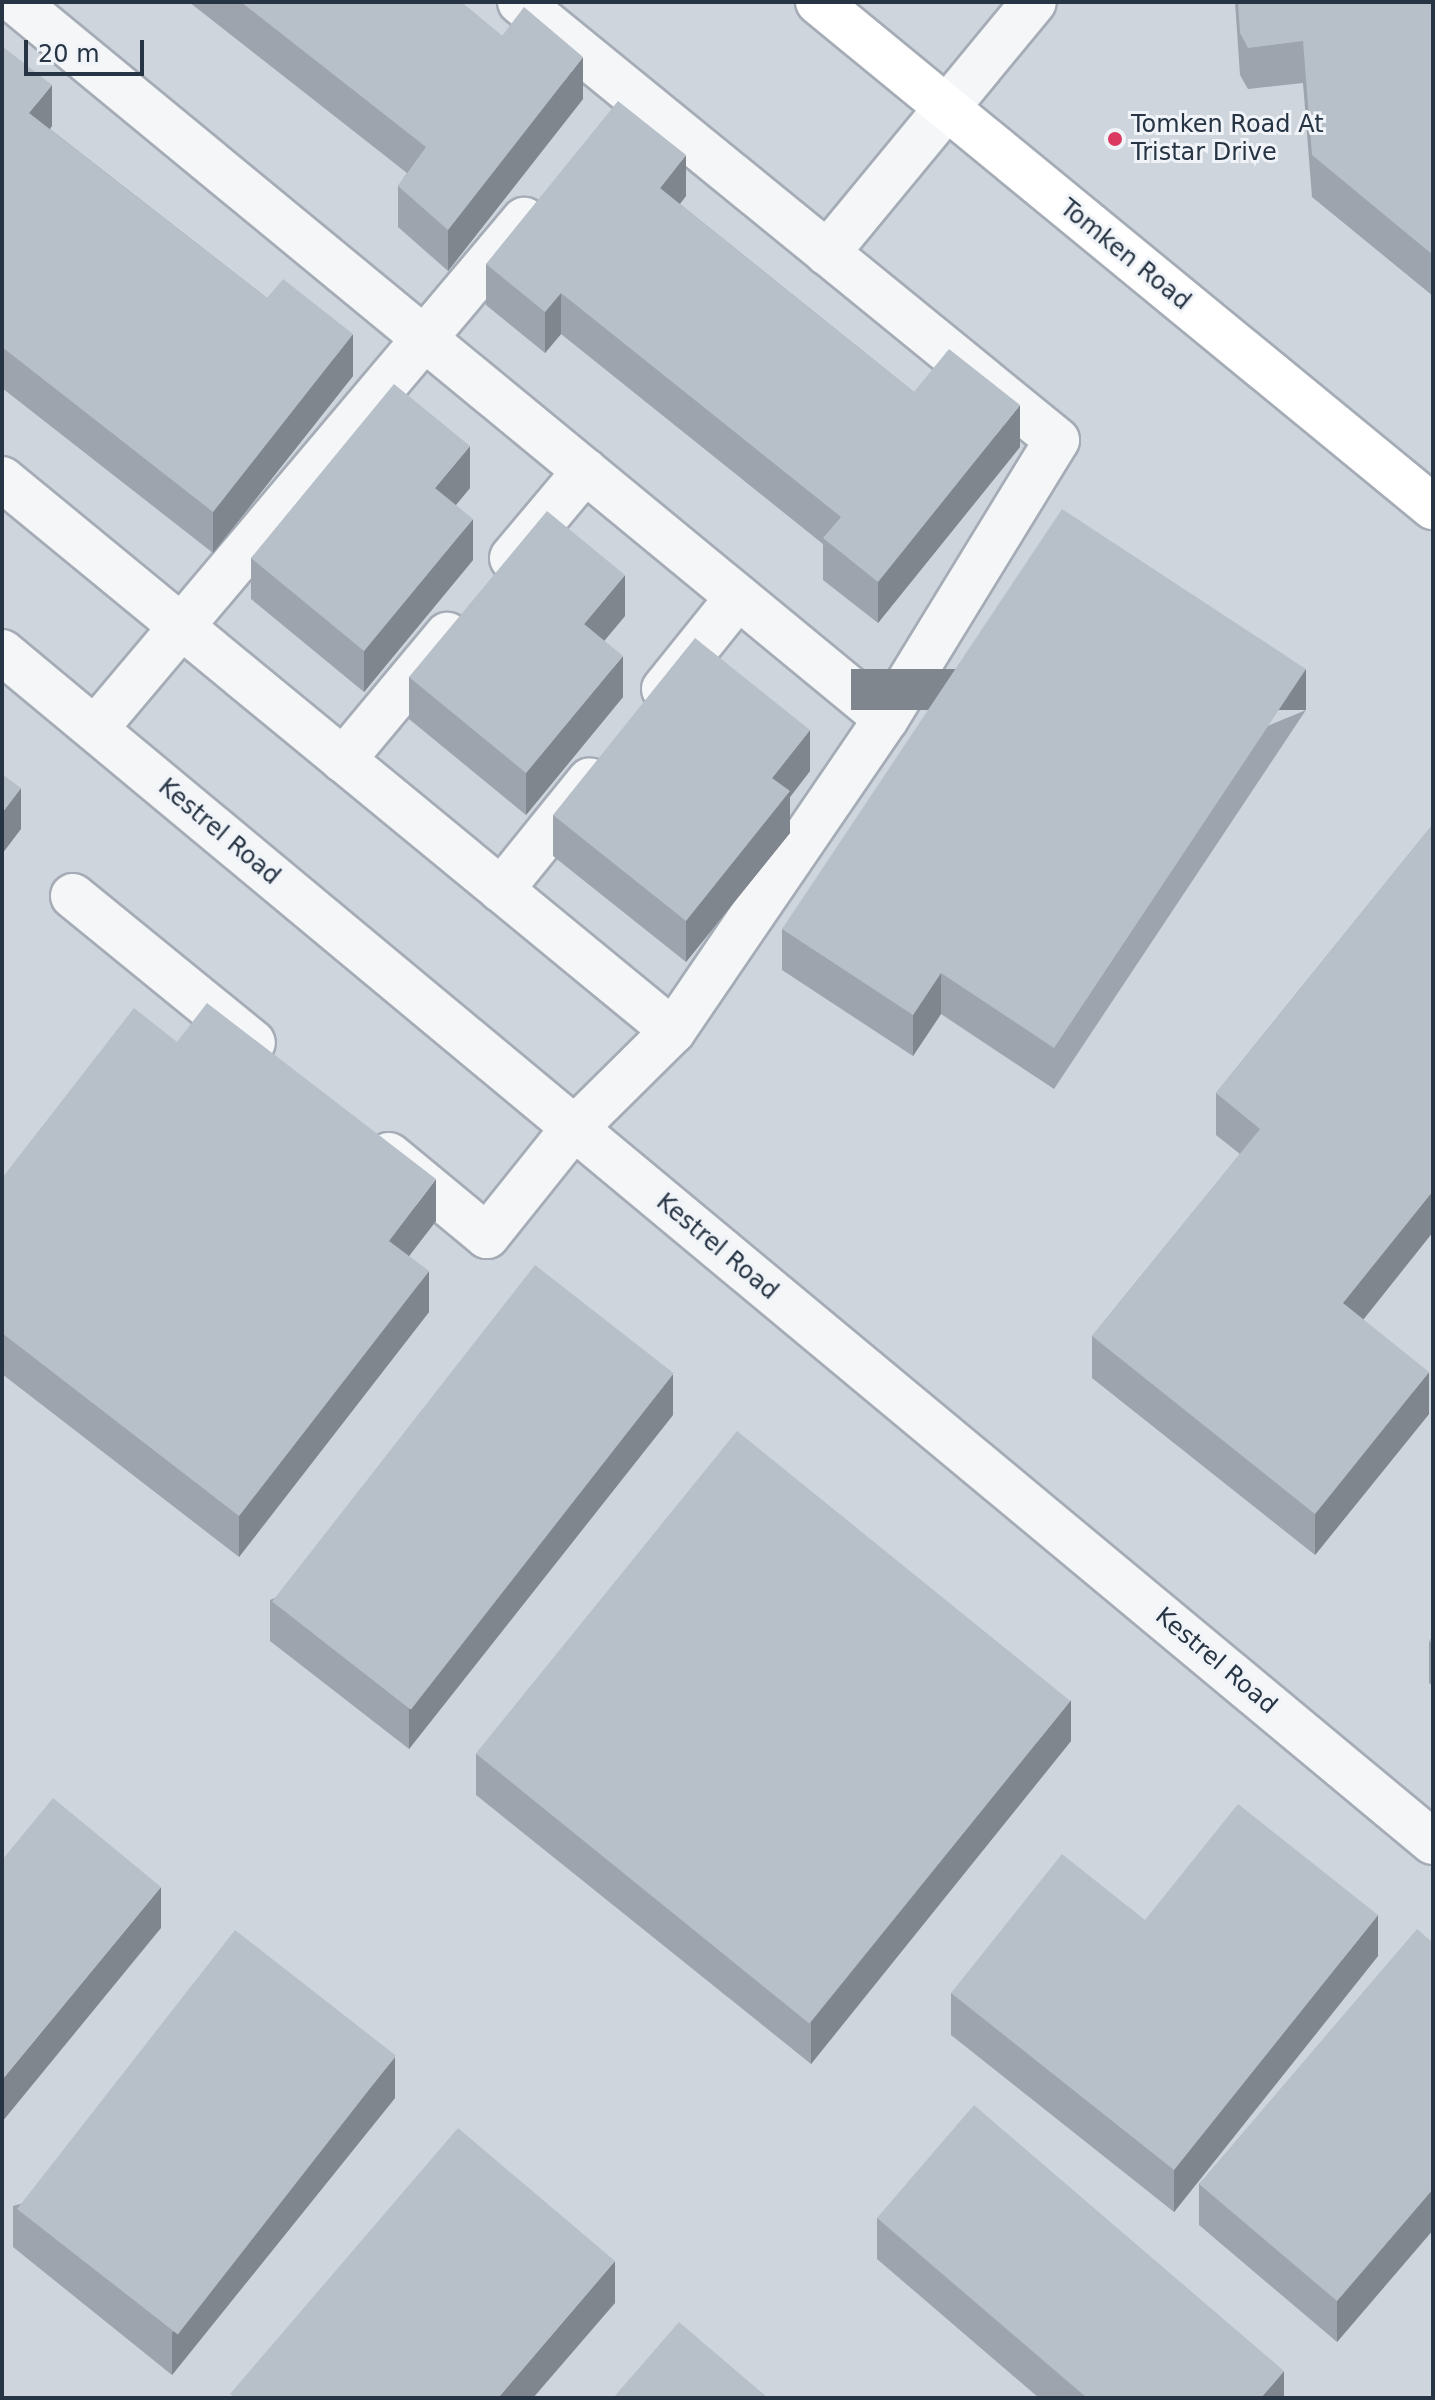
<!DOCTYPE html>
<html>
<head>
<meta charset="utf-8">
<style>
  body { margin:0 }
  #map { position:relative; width:1435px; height:2400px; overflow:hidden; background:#e0e5eb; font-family:"DejaVu Sans",sans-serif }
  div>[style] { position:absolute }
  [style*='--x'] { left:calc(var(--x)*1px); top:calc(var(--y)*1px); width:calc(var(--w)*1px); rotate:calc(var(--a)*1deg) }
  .built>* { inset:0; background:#ced5dd; transform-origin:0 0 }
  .roads { filter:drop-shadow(2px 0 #a5acb6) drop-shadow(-2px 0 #a5acb6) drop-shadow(0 2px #a5acb6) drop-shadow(0 -2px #a5acb6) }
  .minor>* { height:44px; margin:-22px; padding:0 22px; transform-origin:22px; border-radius:22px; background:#f4f6f8 }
  .major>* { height:44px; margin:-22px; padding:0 22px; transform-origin:22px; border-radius:22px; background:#fff }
  .wall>* { inset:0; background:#9da4ad }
  .shaded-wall>* { inset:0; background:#80868d; transform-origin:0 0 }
  .building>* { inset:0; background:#b7bfc9; transform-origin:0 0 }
  .dots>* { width:22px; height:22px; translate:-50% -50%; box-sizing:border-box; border:4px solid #f0f4f8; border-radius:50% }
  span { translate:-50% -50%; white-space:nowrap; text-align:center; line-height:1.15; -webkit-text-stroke:6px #f0f4f8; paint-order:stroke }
  .poi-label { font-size:24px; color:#273444 }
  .left { translate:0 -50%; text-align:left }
  .street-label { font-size:24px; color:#273444 }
  .frame { position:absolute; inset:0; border:4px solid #273444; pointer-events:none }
  .scale { position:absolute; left:24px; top:40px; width:120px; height:36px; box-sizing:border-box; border:4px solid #273444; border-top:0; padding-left:10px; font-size:24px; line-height:28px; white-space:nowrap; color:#273444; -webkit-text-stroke:6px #f0f4f8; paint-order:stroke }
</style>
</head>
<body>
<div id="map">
  <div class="built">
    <div style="left:2px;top:2px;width:1431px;height:2396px"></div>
  </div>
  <div class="roads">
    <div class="minor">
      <div style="--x:16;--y:2;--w:1127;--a:39.49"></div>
      <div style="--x:827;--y:253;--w:325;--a:-50.5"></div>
      <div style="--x:2;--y:479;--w:869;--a:39.44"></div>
      <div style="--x:512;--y:558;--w:114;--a:-50"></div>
      <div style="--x:2;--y:652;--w:1861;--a:39.75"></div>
      <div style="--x:664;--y:689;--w:118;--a:-51.2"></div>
      <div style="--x:95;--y:729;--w:666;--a:-49.87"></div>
      <div style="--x:343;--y:760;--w:163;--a:-50.2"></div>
      <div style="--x:501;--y:890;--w:141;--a:-51"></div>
      <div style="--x:73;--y:896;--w:232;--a:39.2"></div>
      <div style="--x:389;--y:1155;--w:127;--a:39.6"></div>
      <div style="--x:487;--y:1236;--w:128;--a:-51.3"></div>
      <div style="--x:567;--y:1136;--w:149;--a:-44.7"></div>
      <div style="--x:673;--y:1031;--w:378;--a:-55.7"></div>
      <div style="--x:886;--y:719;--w:327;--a:-58.5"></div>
      <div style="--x:1057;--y:440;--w:693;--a:-140.8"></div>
    </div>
    <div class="major">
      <div style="--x:818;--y:2;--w:796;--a:39.39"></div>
    </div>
  </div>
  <div class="wall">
    <div style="clip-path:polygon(189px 2px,461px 2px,502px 36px,583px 99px,448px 271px,398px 227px,398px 186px,407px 173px)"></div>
    <div style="clip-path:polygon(1235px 2px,1433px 2px,1433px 296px,1312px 197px,1303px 83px,1248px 89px,1240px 75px)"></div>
    <div style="clip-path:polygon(2px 46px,52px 126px,50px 129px,267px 298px,353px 376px,213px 553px,2px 388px)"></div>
    <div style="clip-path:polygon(686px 196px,680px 204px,914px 392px,1020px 447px,878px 623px,823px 580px,823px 544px,561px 334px,545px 353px,486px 305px,486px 264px)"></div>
    <div style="clip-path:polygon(470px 488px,456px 505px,473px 560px,364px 692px,251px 599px,251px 558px)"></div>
    <div style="clip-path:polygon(625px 616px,604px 641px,623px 697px,526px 815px,409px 719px,409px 677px)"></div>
    <div style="clip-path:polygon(1306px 710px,1054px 1089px,941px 1014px,913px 1056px,782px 970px,782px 929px)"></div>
    <div style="clip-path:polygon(810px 771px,790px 797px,790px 833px,686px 962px,553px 856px,553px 815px)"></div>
    <div style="clip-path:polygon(1433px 824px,1433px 1232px,1363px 1320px,1429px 1414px,1315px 1555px,1092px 1378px,1092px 1336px,1240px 1154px,1216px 1135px,1216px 1093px)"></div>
    <div style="clip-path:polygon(177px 1042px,436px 1221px,409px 1256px,429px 1312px,239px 1557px,2px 1374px,2px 1178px)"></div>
    <div style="clip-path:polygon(673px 1415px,409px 1749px,270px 1641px,270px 1600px)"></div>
    <div style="clip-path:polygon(1433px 1636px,1433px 1686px,1429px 1683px,1429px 1641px)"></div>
    <div style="clip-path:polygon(1071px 1741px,811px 2064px,476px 1795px,476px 1754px)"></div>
    <div style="clip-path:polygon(1433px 1943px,1433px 2230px,1337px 2342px,1199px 2225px,1199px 2184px)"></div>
    <div style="clip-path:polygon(1378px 1956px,1174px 2212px,951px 2035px,951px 1993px)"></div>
    <div style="clip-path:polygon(395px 2098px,172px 2375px,13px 2247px,13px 2206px)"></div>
    <div style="clip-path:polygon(877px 2218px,1284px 2398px,1039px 2398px,877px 2259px)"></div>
  </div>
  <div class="shaded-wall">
    <div style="clip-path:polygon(583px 57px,583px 99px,448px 271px,448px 230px)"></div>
    <div style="clip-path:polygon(52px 85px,52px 126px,29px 154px,29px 113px)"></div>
    <div style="clip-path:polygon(686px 155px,686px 196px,660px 229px,660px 188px)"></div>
    <div style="clip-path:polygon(561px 293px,561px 334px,545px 353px,545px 312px)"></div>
    <div style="clip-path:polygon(353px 334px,353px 376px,213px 553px,213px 512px)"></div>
    <div style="clip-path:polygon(1020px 405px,1020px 447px,878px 623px,878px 582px)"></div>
    <div style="clip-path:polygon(470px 446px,470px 488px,435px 530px,435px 488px)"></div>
    <div style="clip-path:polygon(473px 519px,473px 560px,364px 692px,364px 651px)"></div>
    <div style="clip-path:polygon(625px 575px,625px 616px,584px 665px,584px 624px)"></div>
    <div style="clip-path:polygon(623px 656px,623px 697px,526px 815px,526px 773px)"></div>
    <div style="left:1306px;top:669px;width:41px;height:455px;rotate:90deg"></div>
    <div style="clip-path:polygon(810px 730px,810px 771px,790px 797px,790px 833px,686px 962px,686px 921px,772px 778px)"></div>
    <div style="clip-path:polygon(21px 788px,21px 829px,2px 854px,2px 813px)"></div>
    <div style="clip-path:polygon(941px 973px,941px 1014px,913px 1056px,913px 1015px)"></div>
    <div style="clip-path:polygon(436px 1179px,436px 1221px,389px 1282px,389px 1241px)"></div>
    <div style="clip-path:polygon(1433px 1191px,1433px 1232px,1343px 1345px,1343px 1303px)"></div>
    <div style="clip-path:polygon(429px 1271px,429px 1312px,239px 1557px,239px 1516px)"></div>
    <div style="clip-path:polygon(1429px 1372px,1429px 1414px,1315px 1555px,1315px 1514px)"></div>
    <div style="clip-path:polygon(673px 1374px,673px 1415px,409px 1749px,409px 1708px)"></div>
    <div style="clip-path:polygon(1071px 1700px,1071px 1741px,811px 2064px,811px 2022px)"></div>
    <div style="clip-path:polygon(161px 1887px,161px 1928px,2px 2122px,2px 2080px)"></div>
    <div style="clip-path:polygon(1378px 1915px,1378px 1956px,1174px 2212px,1174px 2170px)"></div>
    <div style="clip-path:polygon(395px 2057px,395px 2098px,172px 2375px,172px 2333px)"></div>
    <div style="clip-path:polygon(1433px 2189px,1433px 2230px,1337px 2342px,1337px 2301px)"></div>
    <div style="clip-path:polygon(615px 2261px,615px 2303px,533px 2398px,498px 2398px)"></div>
    <div style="clip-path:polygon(1284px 2371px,1284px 2398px,1261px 2398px)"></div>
  </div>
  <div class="building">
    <div style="clip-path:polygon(241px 2px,461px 2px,502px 36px,524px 7px,583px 57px,448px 230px,398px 186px,426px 147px)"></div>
    <div style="clip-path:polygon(1238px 2px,1433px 2px,1433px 255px,1312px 155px,1303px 41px,1248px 48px,1240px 33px)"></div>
    <div style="clip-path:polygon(2px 46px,52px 85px,29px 113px,267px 298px,283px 279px,353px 334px,213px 512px,2px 347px)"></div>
    <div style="clip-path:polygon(618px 101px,686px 155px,660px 188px,914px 392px,949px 349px,1020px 405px,878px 582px,823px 538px,841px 517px,561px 293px,545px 312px,486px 264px)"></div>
    <div style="clip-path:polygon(394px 384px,470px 446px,435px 488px,473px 519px,364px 651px,251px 558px)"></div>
    <div style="clip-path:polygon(1062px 509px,1306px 669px,1054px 1048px,941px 973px,913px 1015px,782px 929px)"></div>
    <div style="clip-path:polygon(547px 511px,625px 575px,584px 624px,623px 656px,526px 773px,409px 677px)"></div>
    <div style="clip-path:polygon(695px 638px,810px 730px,772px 778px,790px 791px,686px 921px,553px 815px)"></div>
    <div style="clip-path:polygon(2px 774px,21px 788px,2px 813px)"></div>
    <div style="clip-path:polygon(1433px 824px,1433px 1191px,1343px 1303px,1429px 1372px,1315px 1514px,1092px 1336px,1260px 1129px,1216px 1093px)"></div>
    <div style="clip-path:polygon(207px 1003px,436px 1179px,389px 1241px,429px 1271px,239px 1516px,2px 1333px,2px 1178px,134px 1008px,177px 1042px)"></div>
    <div style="left:535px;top:1265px;width:176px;height:427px;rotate:38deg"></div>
    <div style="left:737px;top:1431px;width:429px;height:415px;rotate:39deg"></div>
    <div style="clip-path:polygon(1433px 1636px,1433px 1645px,1429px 1641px)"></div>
    <div style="clip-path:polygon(53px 1798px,161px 1887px,2px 2080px,2px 1860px)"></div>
    <div style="clip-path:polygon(1238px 1804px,1378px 1915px,1174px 2170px,951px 1993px,1062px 1854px,1145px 1920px)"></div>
    <div style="clip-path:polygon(1417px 1929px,1433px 1943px,1433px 2189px,1337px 2301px,1199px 2184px)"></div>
    <div style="left:235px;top:1930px;width:204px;height:354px;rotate:38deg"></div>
    <div style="clip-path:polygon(974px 2105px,1284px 2371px,1261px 2398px,1087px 2398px,877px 2218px)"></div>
    <div style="clip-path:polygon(458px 2128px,615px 2261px,498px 2398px,235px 2398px,230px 2394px)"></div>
    <div style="clip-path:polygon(679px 2322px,768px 2398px,613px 2398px)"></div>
  </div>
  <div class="dots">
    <div style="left:1115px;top:139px;background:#dc3960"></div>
  </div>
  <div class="poi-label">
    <span class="left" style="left:1131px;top:139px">Tomken Road At<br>Tristar Drive</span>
  </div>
  <div class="street-label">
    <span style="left:1125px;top:255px;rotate:39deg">Tomken Road</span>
    <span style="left:219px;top:832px;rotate:40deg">Kestrel Road</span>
    <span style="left:717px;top:1247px;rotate:40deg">Kestrel Road</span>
    <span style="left:1216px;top:1661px;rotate:40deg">Kestrel Road</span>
  </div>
  <div class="frame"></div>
  <div class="scale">20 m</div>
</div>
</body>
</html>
